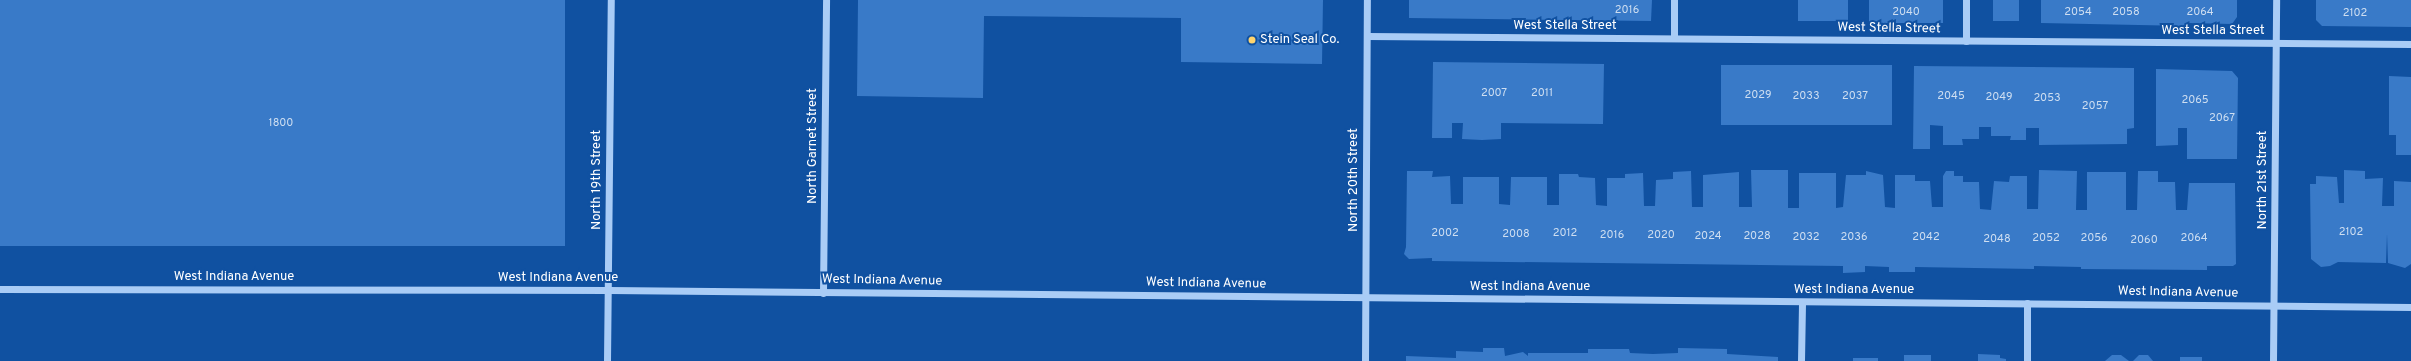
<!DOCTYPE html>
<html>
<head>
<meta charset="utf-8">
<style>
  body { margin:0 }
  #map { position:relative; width:2411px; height:361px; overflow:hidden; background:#1051a1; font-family:Overpass,sans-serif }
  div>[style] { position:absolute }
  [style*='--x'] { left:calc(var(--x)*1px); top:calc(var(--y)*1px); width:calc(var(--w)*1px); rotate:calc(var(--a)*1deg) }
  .building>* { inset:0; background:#397ac8; transform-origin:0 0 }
  .minor>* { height:7px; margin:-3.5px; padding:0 3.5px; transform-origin:3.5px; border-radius:3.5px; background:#a9ccf6 }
  .dots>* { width:11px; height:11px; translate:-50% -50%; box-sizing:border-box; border:2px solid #1051a1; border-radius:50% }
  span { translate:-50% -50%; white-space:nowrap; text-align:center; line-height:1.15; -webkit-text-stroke:4px #1051a1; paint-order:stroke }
  .number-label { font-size:11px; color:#cedef1 }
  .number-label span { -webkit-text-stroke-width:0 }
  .street-label { font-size:13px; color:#fff }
  .poi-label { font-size:13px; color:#fff }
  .left { translate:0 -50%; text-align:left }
</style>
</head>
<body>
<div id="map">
  <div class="building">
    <div style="left:0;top:0;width:565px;height:246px"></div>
    <div style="clip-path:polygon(858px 0,1323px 0,1322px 64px,1181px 62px,1181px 18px,984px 16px,983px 98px,857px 96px)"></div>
    <div style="clip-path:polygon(1409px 0,1652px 0,1651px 21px,1409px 18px)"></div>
    <div style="left:1798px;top:0;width:50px;height:21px"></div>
    <div style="left:1869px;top:0;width:74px;height:23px"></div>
    <div style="left:1993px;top:0;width:26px;height:21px"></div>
    <div style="clip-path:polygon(2041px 0,2237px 0,2237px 17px,2232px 24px,2187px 23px,2187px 26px,2041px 23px)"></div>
    <div style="clip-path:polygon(2316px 0,2411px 0,2411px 27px,2322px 26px,2316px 20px)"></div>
    <div style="clip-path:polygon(1433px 62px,1604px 64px,1603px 124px,1501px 123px,1501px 139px,1482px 140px,1462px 139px,1463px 123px,1452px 123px,1452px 138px,1432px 138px)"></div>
    <div style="left:1721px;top:65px;width:171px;height:60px"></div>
    <div style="clip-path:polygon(1914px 66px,2134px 68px,2134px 128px,2127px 129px,2127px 144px,2039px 145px,2039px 128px,2026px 128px,2026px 140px,2010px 140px,2011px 136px,1991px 136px,1991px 127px,1979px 127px,1979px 139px,1962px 139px,1963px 145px,1943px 145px,1943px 126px,1930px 125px,1930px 149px,1913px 149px)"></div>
    <div style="clip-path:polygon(2156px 69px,2232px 71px,2238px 78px,2237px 159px,2187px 159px,2187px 128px,2178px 128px,2178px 145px,2156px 146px)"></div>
    <div style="clip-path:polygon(2389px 76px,2411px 77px,2411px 155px,2396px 155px,2396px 135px,2389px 135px)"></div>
    <div style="clip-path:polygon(1751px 170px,1788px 170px,1788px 208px,1799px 208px,1799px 173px,1836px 173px,1836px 208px,1843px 207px,1846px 175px,1866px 175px,1866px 171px,1883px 175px,1885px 207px,1895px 208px,1895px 175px,1915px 175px,1915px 181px,1930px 181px,1932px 207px,1943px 207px,1943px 176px,1946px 171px,1954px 171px,1954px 176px,1963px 176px,1963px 182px,1979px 182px,1980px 209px,1991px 210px,1994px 181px,2009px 182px,2010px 176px,2027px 176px,2027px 209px,2038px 209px,2039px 170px,2077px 171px,2076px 210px,2087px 210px,2087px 172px,2126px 172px,2126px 210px,2137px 210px,2138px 171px,2158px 171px,2158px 182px,2175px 182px,2176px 210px,2187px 210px,2189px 183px,2235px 183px,2236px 264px,2233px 266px,2207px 266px,2207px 270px,2081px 269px,2081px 267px,2034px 266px,2034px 269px,1915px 267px,1915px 272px,1889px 272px,1889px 267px,1865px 266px,1865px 272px,1843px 273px,1843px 266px,1432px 261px,1432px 258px,1409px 259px,1404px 254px,1406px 247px,1407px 171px,1433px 171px,1432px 177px,1450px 176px,1451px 204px,1463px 204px,1463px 177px,1499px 177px,1499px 204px,1510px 205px,1511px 177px,1547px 177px,1547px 205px,1559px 205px,1559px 174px,1578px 174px,1579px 177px,1595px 178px,1596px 205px,1607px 206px,1607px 178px,1625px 178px,1625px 174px,1643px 173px,1644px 206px,1655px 206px,1656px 180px,1673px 179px,1673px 172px,1691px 171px,1692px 207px,1703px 207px,1703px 175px,1739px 172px,1739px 207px,1752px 207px)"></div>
    <div style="clip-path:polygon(2344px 170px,2365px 171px,2365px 179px,2383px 178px,2382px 206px,2394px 206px,2394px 181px,2411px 182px,2411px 264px,2405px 268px,2388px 263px,2387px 234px,2386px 263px,2338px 262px,2330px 266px,2321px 267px,2311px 259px,2310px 184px,2316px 184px,2316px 176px,2337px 177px,2339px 203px,2344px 203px)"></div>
    <div style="clip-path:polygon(1483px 348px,1504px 348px,1505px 356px,1523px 352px,1528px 356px,1528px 353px,1588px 353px,1588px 349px,1629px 349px,1630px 353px,1653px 354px,1678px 353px,1678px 348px,1727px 349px,1727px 354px,1778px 357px,1778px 361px,1406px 361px,1406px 356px,1456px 358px,1456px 351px,1483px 352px)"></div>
    <div style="clip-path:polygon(1978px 354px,2000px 355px,2000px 358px,2006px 359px,2006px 361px,1978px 361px)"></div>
    <div style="left:1904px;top:355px;width:27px;height:6px"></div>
    <div style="clip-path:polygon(2112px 355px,2121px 355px,2129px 361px,2105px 361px)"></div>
    <div style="clip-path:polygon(2139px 355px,2148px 355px,2153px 361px,2133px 361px)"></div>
    <div style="left:2180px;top:357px;width:22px;height:4px"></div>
    <div style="left:1853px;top:358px;width:25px;height:3px"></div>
  </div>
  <div class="minor">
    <div style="--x:1367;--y:36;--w:1044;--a:0.44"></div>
    <div style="--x:1674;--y:38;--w:38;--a:-90"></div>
    <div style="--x:1966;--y:41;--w:41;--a:-90"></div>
    <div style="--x:0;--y:289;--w:609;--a:0.09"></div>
    <div style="--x:609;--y:290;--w:1802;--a:0.54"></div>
    <div style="--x:823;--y:293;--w:293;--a:-89.4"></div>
    <div style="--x:607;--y:361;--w:361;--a:-89.4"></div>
    <div style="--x:1365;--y:361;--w:361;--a:-89.7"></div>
    <div style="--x:1801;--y:361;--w:59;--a:-89"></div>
    <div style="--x:2027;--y:361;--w:58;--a:-90"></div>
    <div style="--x:2273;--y:361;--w:361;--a:-89.5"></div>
  </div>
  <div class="dots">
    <div style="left:1252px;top:40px;background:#ffd46e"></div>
  </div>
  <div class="number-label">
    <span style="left:1627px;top:10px">2016</span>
    <span style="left:1906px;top:12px">2040</span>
    <span style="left:2078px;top:12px">2054</span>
    <span style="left:2126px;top:12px">2058</span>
    <span style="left:2200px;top:12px">2064</span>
    <span style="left:2355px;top:13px">2102</span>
    <span style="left:1494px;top:93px">2007</span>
    <span style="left:1542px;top:93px">2011</span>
    <span style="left:1758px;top:95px">2029</span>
    <span style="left:1806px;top:96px">2033</span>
    <span style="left:1855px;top:96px">2037</span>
    <span style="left:1951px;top:96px">2045</span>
    <span style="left:1999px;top:97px">2049</span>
    <span style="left:2047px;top:98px">2053</span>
    <span style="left:2195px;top:100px">2065</span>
    <span style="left:2095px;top:106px">2057</span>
    <span style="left:2222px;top:118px">2067</span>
    <span style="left:281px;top:123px">1800</span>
    <span style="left:2351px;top:232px">2102</span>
    <span style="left:1445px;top:233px">2002</span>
    <span style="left:1565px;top:233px">2012</span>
    <span style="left:1516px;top:234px">2008</span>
    <span style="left:1612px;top:235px">2016</span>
    <span style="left:1661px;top:235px">2020</span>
    <span style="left:1708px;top:236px">2024</span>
    <span style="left:1757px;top:236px">2028</span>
    <span style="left:1806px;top:237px">2032</span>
    <span style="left:1854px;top:237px">2036</span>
    <span style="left:1926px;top:237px">2042</span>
    <span style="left:2046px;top:238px">2052</span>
    <span style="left:2094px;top:238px">2056</span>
    <span style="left:2194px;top:238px">2064</span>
    <span style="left:1997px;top:239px">2048</span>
    <span style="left:2144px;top:240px">2060</span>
  </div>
  <div class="street-label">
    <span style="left:1565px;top:26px">West Stella Street</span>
    <span style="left:1889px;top:29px;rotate:1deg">West Stella Street</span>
    <span style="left:2213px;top:31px">West Stella Street</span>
    <span style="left:813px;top:146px;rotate:-90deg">North Garnet Street</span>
    <span style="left:597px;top:180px;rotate:-90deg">North 19th Street</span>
    <span style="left:1354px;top:180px;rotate:-90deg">North 20th Street</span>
    <span style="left:2263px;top:180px;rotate:-90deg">North 21st Street</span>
    <span style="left:234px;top:277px">West Indiana Avenue</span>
    <span style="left:558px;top:278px">West Indiana Avenue</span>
    <span style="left:882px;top:281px;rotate:1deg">West Indiana Avenue</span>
    <span style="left:1206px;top:284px;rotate:1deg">West Indiana Avenue</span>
    <span style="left:1530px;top:287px">West Indiana Avenue</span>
    <span style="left:1854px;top:290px">West Indiana Avenue</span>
    <span style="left:2178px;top:293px;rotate:1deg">West Indiana Avenue</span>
  </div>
  <div class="poi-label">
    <span class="left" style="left:1260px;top:40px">Stein Seal Co.</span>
  </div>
</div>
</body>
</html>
